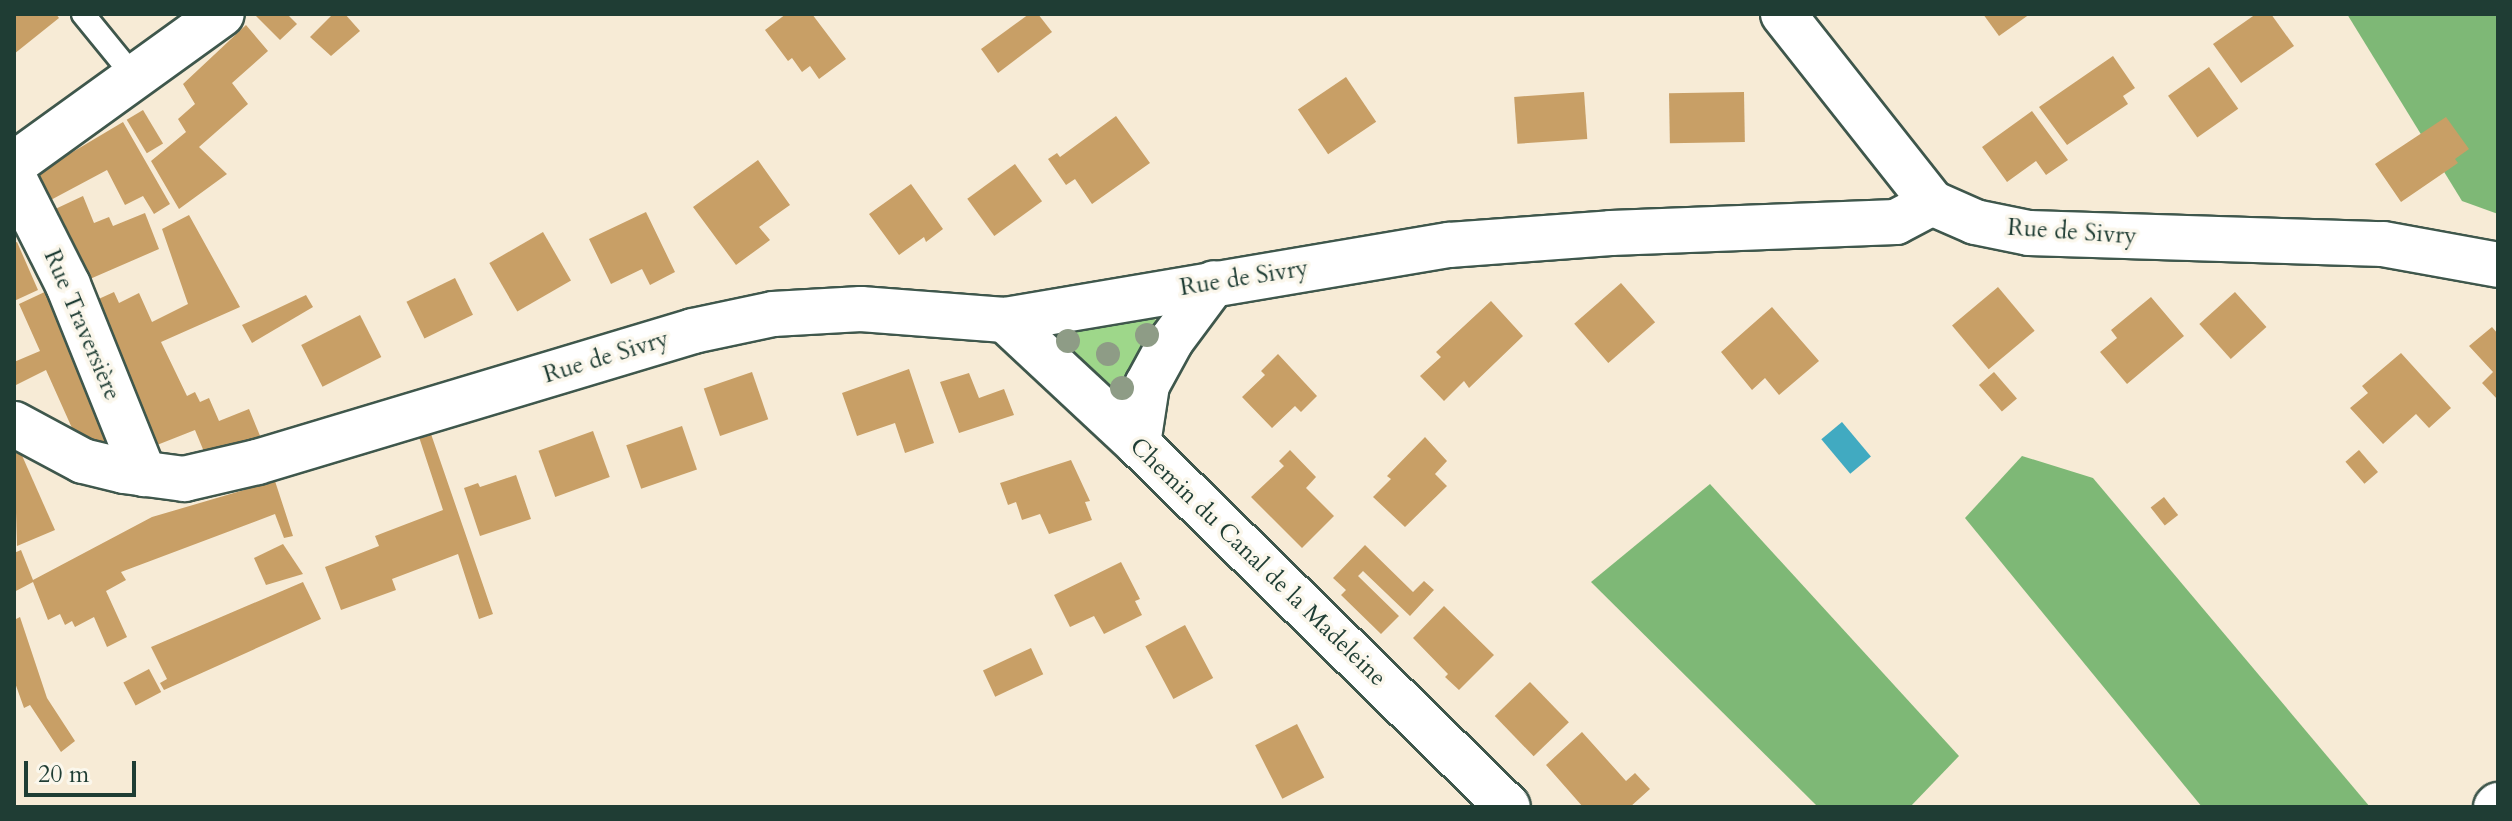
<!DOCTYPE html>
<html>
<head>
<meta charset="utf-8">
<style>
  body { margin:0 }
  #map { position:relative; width:2512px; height:821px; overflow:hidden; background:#f7ebd6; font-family:Cardo,serif }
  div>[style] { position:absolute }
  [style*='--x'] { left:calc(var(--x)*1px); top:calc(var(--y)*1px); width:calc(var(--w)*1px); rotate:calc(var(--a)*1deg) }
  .green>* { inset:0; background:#9ed78a }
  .forest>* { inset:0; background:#7eb876 }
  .water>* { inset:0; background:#41aac1; transform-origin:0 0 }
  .building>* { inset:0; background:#c89f66; transform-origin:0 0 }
  .roads { filter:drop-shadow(2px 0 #3f574c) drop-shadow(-2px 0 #3f574c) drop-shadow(0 2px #3f574c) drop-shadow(0 -2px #3f574c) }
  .lane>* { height:22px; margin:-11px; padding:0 11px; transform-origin:11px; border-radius:11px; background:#fff }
  .street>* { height:44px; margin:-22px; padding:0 22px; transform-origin:22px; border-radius:22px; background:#fff }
  .trees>* { width:24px; height:24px; margin:-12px; border-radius:50%; background:#8e9c86 }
  span { translate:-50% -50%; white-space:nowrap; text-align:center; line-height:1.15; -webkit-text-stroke:7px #fbf7ec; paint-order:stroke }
  .street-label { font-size:24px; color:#1f3d34 }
  .frame { position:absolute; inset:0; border:16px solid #1f3d34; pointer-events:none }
  .scale { position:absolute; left:24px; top:761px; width:112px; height:36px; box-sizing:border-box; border:4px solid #1f3d34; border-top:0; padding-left:10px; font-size:24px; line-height:28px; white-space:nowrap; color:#1f3d34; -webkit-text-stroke:6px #fbf7ec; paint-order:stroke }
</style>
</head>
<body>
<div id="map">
  <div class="green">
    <div style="clip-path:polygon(1153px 317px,1162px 327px,1127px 398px,1119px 401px,1051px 337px,1057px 330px)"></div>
  </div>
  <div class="forest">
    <div style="clip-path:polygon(2347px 14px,2498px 14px,2498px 214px,2462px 201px)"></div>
    <div style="clip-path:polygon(2022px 456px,2093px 478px,2370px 807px,2202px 807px,1965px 518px)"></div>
    <div style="clip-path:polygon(1710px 484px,1959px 756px,1910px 807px,1818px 807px,1591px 582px)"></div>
  </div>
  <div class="water">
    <div style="left:1842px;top:422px;width:45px;height:27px;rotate:50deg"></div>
  </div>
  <div class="building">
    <div style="clip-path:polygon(14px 14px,56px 14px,59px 18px,14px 54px)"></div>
    <div style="clip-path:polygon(254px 14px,287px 14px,297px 24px,280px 40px)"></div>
    <div style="clip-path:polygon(333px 14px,345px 14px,360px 31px,331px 56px,310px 37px)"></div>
    <div style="clip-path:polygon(786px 14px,812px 14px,846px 59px,819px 79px,810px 66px,802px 72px,792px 58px,788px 61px,765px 30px)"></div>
    <div style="clip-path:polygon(1029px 14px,1038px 14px,1052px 32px,998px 73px,981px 49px)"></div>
    <div style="clip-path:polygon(1983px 14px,2030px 14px,1999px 36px)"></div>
    <div style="clip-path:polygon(2256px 14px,2271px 14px,2294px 46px,2241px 83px,2213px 44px)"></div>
    <div style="clip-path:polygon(246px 25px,268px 51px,232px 83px,248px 104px,199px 147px,227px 174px,179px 209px,151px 161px,186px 132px,178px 119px,195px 104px,183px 84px)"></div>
    <div style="clip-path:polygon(2113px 56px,2135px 88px,2123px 96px,2128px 104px,2067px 145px,2039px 107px)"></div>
    <div style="left:2209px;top:67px;width:51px;height:50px;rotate:55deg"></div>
    <div style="left:1346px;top:77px;width:54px;height:58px;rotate:56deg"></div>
    <div style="left:1584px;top:92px;width:47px;height:70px;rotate:86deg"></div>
    <div style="left:1744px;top:92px;width:50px;height:75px;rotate:89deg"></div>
    <div style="left:143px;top:110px;width:39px;height:19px;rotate:59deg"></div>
    <div style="clip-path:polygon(2032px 111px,2068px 160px,2046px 175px,2036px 161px,2007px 182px,1982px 147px)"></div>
    <div style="clip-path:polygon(1116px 116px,1150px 163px,1092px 204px,1075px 179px,1066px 185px,1048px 159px,1057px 153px,1060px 157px)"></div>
    <div style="clip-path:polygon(2446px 117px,2469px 149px,2455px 159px,2458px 163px,2401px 202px,2375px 164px)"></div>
    <div style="clip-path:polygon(123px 122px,170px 204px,154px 214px,143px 196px,125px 205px,107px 170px,47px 202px,34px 175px)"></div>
    <div style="clip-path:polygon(758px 160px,790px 205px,759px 227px,770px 240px,736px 265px,693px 207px)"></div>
    <div style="left:1015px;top:164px;width:46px;height:59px;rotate:54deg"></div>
    <div style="clip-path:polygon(911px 184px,943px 229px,926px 242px,924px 237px,899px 255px,869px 214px)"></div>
    <div style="clip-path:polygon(83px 196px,94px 223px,109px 217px,113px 226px,145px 213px,159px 249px,83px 282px,51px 211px)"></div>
    <div style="clip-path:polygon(646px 212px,675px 272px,650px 285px,642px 269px,611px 284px,589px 239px)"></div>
    <div style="clip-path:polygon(189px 215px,240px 307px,161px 342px,187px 396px,195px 392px,200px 402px,209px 398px,219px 421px,249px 409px,263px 443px,207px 459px,195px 430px,157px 445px,92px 302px,114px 292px,119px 303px,139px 293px,152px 322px,188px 304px,162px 229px)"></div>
    <div style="left:543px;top:232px;width:56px;height:62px;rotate:60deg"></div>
    <div style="clip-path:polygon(17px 242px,38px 290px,14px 301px,14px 243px)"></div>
    <div style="left:455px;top:278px;width:41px;height:54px;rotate:64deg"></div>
    <div style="left:1621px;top:283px;width:52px;height:62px;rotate:49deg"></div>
    <div style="left:1998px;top:287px;width:57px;height:60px;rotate:50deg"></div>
    <div style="clip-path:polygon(51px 289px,116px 448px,76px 437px,46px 370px,14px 386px,14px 362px,40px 351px,19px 304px)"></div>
    <div style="left:2235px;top:292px;width:47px;height:48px;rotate:48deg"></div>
    <div style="clip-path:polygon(306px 295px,313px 307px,252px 343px,242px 325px)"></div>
    <div style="clip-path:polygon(2151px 297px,2184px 336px,2127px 384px,2100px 352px,2117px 338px,2111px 330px)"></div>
    <div style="clip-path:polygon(1491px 301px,1523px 336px,1469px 388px,1464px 381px,1444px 401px,1420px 376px,1441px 357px,1436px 352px)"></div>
    <div style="clip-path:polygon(1772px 307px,1819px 361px,1779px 395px,1765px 378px,1752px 390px,1721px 352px)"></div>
    <div style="left:360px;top:315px;width:47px;height:66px;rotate:63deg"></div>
    <div style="clip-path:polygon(2492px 327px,2498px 334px,2498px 400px,2482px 383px,2493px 372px,2469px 346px)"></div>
    <div style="clip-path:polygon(2401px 353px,2451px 408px,2429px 428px,2416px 414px,2383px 444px,2350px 408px,2368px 393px,2362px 386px)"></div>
    <div style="clip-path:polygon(1278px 354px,1317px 396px,1301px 412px,1295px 406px,1272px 428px,1242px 397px,1265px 375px,1261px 371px)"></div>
    <div style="clip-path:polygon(909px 369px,934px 443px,905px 453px,895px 423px,857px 436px,842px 393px)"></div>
    <div style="left:752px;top:372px;width:50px;height:51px;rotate:71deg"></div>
    <div style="left:1994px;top:372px;width:35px;height:20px;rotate:49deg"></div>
    <div style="clip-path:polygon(969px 373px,979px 398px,1004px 389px,1014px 415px,959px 433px,940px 382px)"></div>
    <div style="left:682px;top:426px;width:46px;height:59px;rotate:71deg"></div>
    <div style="left:593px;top:431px;width:49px;height:58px;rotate:70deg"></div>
    <div style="clip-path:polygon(431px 434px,493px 614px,479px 619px,458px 554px,392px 579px,396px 590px,341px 610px,325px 567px,379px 546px,375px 536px,443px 510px,419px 437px)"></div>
    <div style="clip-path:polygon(1425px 437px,1447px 461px,1435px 474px,1447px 486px,1405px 527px,1373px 497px,1391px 479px,1387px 476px)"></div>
    <div style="clip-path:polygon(14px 445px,20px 451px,55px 530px,17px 546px)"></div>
    <div style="clip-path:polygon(1290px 450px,1316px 477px,1306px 488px,1334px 516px,1302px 548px,1251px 497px,1284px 466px,1279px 461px)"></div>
    <div style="left:2359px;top:450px;width:29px;height:18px;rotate:49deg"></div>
    <div style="clip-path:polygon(1071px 460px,1090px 501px,1085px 502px,1092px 520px,1049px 534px,1040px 514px,1022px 520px,1016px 502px,1008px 505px,1000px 483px)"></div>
    <div style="clip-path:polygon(516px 475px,531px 519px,480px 536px,464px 488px,478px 483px,480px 487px)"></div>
    <div style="clip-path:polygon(275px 481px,293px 536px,284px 538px,275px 514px,121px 572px,126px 580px,106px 591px,127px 637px,107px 647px,94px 617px,75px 627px,72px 621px,65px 625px,60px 614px,48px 620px,33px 582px,14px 592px,14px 553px,21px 550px,33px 580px,152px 517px)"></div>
    <div style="left:2164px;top:497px;width:23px;height:17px;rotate:52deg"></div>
    <div style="clip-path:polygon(283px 544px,303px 574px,266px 585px,254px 558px)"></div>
    <div style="clip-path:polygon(1365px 545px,1413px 592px,1424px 581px,1434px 590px,1410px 616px,1363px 571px,1358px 576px,1399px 616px,1381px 634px,1341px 595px,1346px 590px,1333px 578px)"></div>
    <div style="clip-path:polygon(1121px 562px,1140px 599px,1135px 601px,1142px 615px,1104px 634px,1094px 616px,1070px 627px,1054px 595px)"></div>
    <div style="clip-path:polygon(303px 582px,321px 619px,164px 690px,160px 683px,167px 679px,151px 647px)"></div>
    <div style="clip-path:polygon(1444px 606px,1494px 655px,1459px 690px,1445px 677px,1448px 674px,1413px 638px)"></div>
    <div style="clip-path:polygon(20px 617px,47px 698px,75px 741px,61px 752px,30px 705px,24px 708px,14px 680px,14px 620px)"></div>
    <div style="left:1185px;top:625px;width:60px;height:45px;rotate:62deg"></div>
    <div style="left:1031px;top:648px;width:29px;height:53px;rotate:65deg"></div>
    <div style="left:149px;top:669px;width:26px;height:29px;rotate:62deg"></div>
    <div style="left:1530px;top:682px;width:56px;height:49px;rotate:46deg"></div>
    <div style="left:1297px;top:724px;width:60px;height:47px;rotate:63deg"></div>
    <div style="clip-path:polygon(1582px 732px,1626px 781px,1635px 773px,1650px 789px,1630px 807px,1583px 807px,1546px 765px)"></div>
  </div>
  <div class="roads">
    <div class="lane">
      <div style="--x:83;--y:14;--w:84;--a:50.8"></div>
    </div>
    <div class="street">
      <div style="--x:1783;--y:14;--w:241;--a:51.7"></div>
      <div style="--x:1932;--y:203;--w:47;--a:23.8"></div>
      <div style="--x:1975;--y:222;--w:55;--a:11.5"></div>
      <div style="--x:2029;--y:233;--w:354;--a:1.8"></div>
      <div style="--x:2383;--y:244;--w:117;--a:10.3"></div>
      <div style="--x:14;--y:164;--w:256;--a:-35.8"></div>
      <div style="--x:14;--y:178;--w:120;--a:63.2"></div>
      <div style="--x:68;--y:285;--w:204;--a:68.1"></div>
      <div style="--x:1005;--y:320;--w:182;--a:43"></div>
      <div style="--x:1138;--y:444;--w:518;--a:44.45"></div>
      <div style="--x:14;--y:424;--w:78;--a:28.2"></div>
      <div style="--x:83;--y:461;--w:42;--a:13.7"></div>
      <div style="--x:124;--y:471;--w:61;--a:7.6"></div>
      <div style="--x:184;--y:479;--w:75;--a:-13.1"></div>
      <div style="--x:257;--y:462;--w:455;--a:-16.7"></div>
      <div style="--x:693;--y:331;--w:82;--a:-12"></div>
      <div style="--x:773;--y:314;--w:88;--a:-3.3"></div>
      <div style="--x:861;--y:309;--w:144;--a:4.4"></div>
      <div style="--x:1005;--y:320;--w:450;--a:-9.6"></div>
      <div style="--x:1449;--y:245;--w:162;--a:-4.2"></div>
      <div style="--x:1611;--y:233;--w:285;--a:-2.2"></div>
      <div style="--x:1896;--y:222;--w:41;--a:-27.8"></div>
      <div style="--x:1138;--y:444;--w:60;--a:-81.3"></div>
      <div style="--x:1147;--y:385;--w:50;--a:-61.4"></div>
      <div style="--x:1171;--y:341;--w:72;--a:-53.4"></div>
      <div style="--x:2496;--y:807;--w:3;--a:-45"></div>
    </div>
  </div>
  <div class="trees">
    <div style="left:1147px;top:335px"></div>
    <div style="left:1068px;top:341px"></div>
    <div style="left:1108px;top:354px"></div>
    <div style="left:1122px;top:388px"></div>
  </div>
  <div class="street-label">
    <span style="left:2072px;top:232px;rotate:4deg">Rue de Sivry</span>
    <span style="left:1244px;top:278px;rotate:-9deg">Rue de Sivry</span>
    <span style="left:82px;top:325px;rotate:67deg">Rue Traversière</span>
    <span style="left:606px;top:357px;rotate:-17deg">Rue de Sivry</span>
    <span style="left:1258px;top:562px;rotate:44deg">Chemin du Canal de la Madeleine</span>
  </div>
  <div class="frame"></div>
  <div class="scale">20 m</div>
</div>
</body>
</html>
